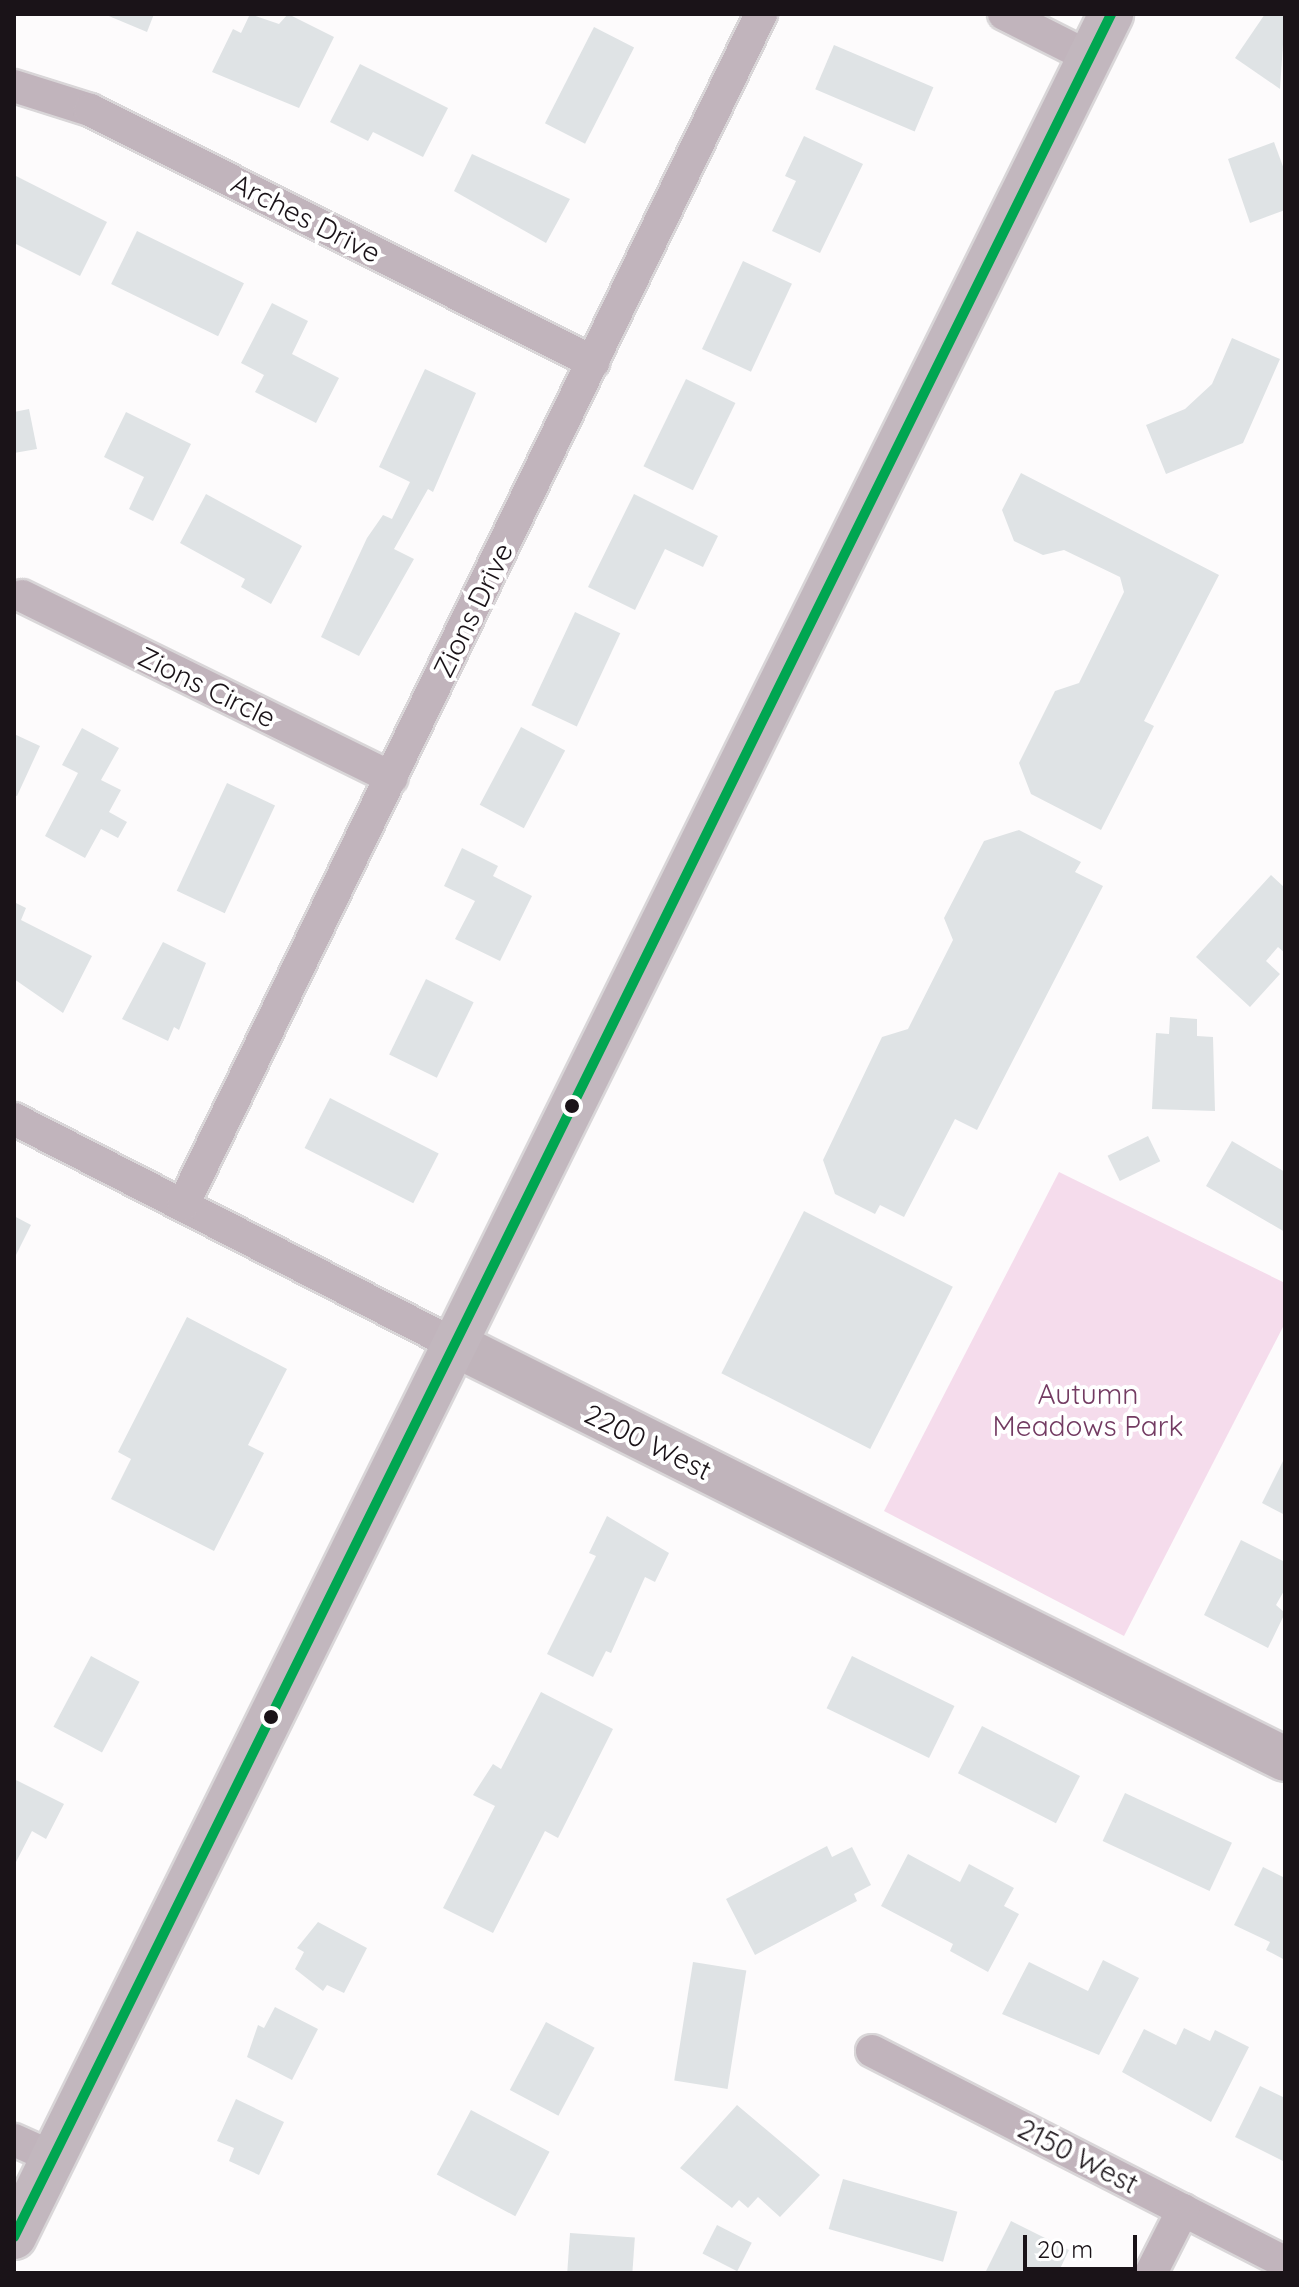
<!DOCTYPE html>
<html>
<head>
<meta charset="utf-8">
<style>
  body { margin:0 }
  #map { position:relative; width:1299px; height:2287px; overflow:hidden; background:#fdfbfc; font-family:Quicksand,sans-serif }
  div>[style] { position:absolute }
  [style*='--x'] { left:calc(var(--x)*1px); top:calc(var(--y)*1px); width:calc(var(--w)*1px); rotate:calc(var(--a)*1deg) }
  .green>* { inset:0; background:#f5dcec }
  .building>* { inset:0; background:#dfe3e5; transform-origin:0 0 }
  .roads { filter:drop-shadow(2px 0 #d9d6d8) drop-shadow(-2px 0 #d9d6d8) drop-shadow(0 2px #d9d6d8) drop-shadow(0 -2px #d9d6d8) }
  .street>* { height:32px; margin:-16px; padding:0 16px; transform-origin:16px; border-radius:16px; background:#c1b4bc }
  .secondary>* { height:44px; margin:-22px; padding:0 22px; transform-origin:22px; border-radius:22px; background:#c0b4bb }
  .primary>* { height:44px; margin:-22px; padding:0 22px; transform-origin:22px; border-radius:22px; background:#c2b7be }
  .bus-1>* { height:10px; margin:-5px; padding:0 5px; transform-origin:5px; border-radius:5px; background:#00a651 }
  .dots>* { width:22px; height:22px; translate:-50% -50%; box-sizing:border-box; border:4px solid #fff; border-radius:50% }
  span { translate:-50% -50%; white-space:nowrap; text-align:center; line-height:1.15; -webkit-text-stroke:8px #fff; paint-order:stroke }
  .street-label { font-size:28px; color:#1a1318 }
  .park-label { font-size:28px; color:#733b62 }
  .frame { position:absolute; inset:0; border:16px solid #1a1318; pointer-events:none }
  .scale { position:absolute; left:1023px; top:2235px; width:114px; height:36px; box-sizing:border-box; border:4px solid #1a1318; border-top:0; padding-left:10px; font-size:24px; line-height:28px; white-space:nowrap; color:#1a1318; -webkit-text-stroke:6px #fff; paint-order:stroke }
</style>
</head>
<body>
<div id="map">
  <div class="green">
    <div style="clip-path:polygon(1059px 1172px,1285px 1283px,1285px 1323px,1124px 1636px,884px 1511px)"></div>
  </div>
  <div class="building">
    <div style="clip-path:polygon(104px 14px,154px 14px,147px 32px)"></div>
    <div style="clip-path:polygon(250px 14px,279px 24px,288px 14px,334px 37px,299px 108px,212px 72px,233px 29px,241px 33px)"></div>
    <div style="clip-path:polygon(1265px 14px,1285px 14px,1280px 89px,1235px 58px)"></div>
    <div style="left:594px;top:27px;width:45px;height:108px;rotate:27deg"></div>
    <div style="left:834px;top:45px;width:108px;height:48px;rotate:23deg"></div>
    <div style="clip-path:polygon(360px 64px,448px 108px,423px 157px,373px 132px,368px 141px,330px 122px)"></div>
    <div style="clip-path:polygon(804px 136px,863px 164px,820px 253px,772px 231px,796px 181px,785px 176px)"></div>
    <div style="clip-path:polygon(1274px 142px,1285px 172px,1285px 210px,1250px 223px,1228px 159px)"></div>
    <div style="clip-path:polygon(472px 154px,570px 199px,546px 243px,454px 191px)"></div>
    <div style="clip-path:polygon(14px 175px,107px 222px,80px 276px,14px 243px)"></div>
    <div style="left:137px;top:231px;width:119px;height:59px;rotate:26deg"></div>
    <div style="left:743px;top:261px;width:54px;height:97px;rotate:25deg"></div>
    <div style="clip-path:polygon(272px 303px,308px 321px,292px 354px,339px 378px,316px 423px,255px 392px,264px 375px,241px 363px)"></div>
    <div style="clip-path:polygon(1232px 338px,1280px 359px,1243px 443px,1166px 474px,1146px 425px,1185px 409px,1212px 384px)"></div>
    <div style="clip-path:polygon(425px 369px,476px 393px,433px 492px,428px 489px,394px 549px,414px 559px,359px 656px,321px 637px,367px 538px,383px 515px,392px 519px,410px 482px,379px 467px)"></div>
    <div style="left:686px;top:379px;width:55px;height:97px;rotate:26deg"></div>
    <div style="clip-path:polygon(29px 409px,37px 449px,14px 453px,14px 412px)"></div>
    <div style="clip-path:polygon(126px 412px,191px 444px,153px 521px,129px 509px,144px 477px,104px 457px)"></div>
    <div style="clip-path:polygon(1021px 473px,1219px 575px,1144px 721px,1154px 726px,1101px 830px,1031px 794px,1019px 763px,1055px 691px,1079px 683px,1124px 592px,1120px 577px,1064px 550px,1043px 555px,1014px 541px,1002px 510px)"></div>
    <div style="clip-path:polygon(206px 494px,302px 546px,271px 604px,241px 587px,245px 579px,180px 543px)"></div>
    <div style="clip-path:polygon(634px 494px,718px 536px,703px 567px,665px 549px,635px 610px,588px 587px)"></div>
    <div style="left:575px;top:612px;width:50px;height:103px;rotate:25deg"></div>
    <div style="left:521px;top:727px;width:50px;height:88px;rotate:28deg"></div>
    <div style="clip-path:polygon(82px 728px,119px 748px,101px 780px,121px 790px,109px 812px,127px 822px,118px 838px,101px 829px,85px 858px,45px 836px,78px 773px,62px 765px)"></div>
    <div style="clip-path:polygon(14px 734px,40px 746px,17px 796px,14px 795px)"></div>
    <div style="left:227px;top:783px;width:53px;height:119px;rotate:25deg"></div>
    <div style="clip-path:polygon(1019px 830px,1081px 862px,1075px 872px,1103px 886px,977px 1130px,955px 1119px,904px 1217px,880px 1205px,875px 1214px,835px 1194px,823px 1160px,882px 1037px,908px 1029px,953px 940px,944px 918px,984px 841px)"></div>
    <div style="clip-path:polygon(462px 848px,498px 866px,493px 876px,532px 896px,500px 961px,455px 939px,475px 901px,444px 886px)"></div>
    <div style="clip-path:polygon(1271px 875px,1285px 888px,1285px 953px,1278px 947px,1266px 961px,1280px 974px,1250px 1007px,1196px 957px)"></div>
    <div style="clip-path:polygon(14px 902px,26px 908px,21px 920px,92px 956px,63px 1013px,14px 979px)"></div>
    <div style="clip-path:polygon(163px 942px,206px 963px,179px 1030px,174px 1027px,168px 1041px,122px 1019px)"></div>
    <div style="left:426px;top:979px;width:53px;height:84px;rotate:26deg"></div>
    <div style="clip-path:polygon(1170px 1017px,1197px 1019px,1197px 1036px,1213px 1037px,1215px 1111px,1152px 1109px,1156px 1033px,1169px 1034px)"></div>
    <div style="left:330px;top:1098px;width:122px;height:56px;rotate:27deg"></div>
    <div style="left:1148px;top:1136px;width:28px;height:45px;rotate:64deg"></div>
    <div style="clip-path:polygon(1232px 1141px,1285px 1172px,1285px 1232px,1206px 1186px)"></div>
    <div style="left:804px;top:1211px;width:167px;height:182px;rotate:27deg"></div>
    <div style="clip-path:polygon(14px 1216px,31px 1225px,14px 1259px)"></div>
    <div style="clip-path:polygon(187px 1317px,287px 1369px,248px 1445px,264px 1453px,214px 1551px,111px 1499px,131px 1459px,118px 1452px)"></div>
    <div style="clip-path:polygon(1285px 1457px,1285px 1515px,1262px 1503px)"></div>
    <div style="clip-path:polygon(607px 1516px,669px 1553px,655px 1582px,645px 1577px,611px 1653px,606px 1651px,593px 1677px,547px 1654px,596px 1556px,589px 1553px)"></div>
    <div style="clip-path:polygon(1241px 1540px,1285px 1562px,1285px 1589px,1276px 1605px,1285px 1613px,1268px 1648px,1204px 1615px)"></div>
    <div style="left:91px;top:1656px;width:55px;height:80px;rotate:28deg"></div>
    <div style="left:852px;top:1656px;width:114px;height:58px;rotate:26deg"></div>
    <div style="clip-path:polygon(541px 1692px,613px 1729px,558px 1838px,545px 1831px,493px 1933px,443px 1908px,495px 1806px,473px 1795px,493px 1764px,501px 1769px)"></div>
    <div style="left:982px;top:1726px;width:110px;height:53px;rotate:27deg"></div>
    <div style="clip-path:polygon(14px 1779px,64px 1804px,46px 1839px,32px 1831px,16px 1862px)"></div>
    <div style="left:1125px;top:1793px;width:118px;height:53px;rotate:25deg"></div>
    <div style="clip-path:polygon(827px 1846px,832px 1857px,852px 1847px,871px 1885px,854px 1894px,857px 1901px,755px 1955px,726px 1899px)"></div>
    <div style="clip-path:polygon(908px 1854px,960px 1882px,969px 1864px,1014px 1888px,1004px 1906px,1019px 1914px,988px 1972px,950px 1951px,953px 1944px,881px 1906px)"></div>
    <div style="clip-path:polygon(1263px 1867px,1285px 1878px,1285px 1960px,1266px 1950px,1270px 1942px,1234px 1925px)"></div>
    <div style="clip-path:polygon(318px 1922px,367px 1948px,344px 1993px,327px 1985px,323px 1991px,295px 1969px,304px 1952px,297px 1948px)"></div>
    <div style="clip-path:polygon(1103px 1960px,1139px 1978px,1099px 2055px,1002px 2014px,1029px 1962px,1088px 1991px)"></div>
    <div style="left:693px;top:1962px;width:54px;height:120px;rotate:9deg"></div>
    <div style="clip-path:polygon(275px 2007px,318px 2029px,292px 2080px,247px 2057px,258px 2025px,264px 2028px)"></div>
    <div style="left:546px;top:2022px;width:55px;height:77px;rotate:28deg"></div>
    <div style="clip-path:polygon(1184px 2028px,1210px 2041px,1215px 2030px,1249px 2047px,1211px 2122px,1122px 2072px,1144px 2029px,1176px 2045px)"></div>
    <div style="clip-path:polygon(1260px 2086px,1285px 2098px,1285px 2162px,1235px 2137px)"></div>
    <div style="clip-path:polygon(236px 2099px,284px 2122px,259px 2175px,229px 2161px,234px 2148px,217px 2141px)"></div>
    <div style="clip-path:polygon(737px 2105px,820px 2175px,780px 2217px,758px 2197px,748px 2208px,739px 2200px,732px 2208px,680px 2168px)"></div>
    <div style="left:471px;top:2110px;width:89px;height:73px;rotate:28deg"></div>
    <div style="left:843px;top:2179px;width:119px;height:52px;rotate:16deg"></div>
    <div style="clip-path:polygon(1011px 2221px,1069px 2250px,1058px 2273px,985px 2273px)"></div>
    <div style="left:717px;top:2225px;width:39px;height:32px;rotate:27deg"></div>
    <div style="left:570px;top:2233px;width:65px;height:40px;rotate:4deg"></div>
  </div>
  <div class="roads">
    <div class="street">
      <div style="--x:1004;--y:14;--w:95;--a:26.8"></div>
      <div style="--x:14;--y:86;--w:80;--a:17.5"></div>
      <div style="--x:90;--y:110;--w:563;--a:26.61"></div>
      <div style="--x:22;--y:596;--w:412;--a:26.2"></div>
      <div style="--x:14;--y:1119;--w:499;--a:27.1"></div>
      <div style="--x:183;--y:1205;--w:1324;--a:-64.11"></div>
      <div style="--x:872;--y:2051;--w:464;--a:27.1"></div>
      <div style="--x:14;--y:2140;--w:44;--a:24.2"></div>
      <div style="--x:1151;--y:2273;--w:71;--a:-63.1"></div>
    </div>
    <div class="secondary">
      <div style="--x:458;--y:1346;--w:924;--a:26.54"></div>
    </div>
    <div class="primary">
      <div style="--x:14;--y:2237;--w:2479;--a:-63.73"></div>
    </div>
  </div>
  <div class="bus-1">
    <div style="--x:14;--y:2237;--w:2479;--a:-63.73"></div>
  </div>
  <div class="dots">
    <div style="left:572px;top:1106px;background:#1a1318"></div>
    <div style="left:271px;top:1717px;background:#1a1318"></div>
  </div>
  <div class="street-label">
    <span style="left:306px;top:218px;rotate:27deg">Arches Drive</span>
    <span style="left:473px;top:610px;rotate:-64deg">Zions Drive</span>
    <span style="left:207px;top:687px;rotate:26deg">Zions Circle</span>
    <span style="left:648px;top:1442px;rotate:26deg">2200 West</span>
    <span style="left:1078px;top:2156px;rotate:27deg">2150 West</span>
  </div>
  <div class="park-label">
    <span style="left:1088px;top:1410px">Autumn<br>Meadows Park</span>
  </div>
  <div class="frame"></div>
  <div class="scale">20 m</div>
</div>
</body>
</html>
